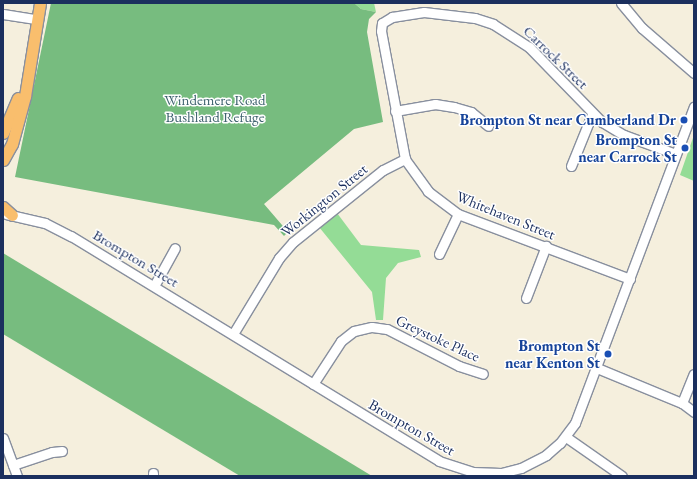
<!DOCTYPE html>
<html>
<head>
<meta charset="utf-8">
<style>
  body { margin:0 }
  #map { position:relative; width:697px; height:479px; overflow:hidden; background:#f5efdd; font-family:"EB Garamond",serif }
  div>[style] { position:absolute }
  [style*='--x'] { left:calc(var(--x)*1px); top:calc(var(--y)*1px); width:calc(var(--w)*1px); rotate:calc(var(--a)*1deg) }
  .green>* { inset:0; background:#94dc96 }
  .forest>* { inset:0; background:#77bc7f }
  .roads { filter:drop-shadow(1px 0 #888f9e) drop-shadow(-1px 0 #888f9e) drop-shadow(0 1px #888f9e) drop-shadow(0 -1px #888f9e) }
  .minor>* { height:9px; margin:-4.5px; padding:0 4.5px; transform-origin:4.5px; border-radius:4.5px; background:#fff }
  .major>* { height:11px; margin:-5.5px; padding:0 5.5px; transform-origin:5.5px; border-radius:5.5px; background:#f9be6d }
  .dots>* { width:11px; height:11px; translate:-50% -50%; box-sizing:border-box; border:2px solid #fff; border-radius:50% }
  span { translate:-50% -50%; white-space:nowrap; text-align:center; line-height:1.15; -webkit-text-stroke:3px #fff; paint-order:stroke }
  .street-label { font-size:15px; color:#1b2f5e }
  .park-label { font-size:15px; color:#3f636f }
  .transit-label { font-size:15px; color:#164399; font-weight:700 }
  .right { translate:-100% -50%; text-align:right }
  .frame { position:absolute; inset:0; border:4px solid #1b2f5e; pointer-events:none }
</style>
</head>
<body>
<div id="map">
  <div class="green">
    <div style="clip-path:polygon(354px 3px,374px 3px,376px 12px,361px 9px)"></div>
    <div style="clip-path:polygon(694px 135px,694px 181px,680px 175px)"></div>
    <div style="clip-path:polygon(337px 213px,361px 245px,419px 250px,421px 257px,398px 263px,386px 278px,383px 320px,376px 320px,372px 292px,319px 227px)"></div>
  </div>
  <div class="forest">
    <div style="clip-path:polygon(51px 3px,354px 3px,361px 9px,376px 12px,369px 19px,367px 32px,383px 122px,354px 129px,264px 204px,288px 232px,284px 236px,274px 225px,15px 177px)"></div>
    <div style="clip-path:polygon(3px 253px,253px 404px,372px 476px,240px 476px,3px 334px)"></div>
  </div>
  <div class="roads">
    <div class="minor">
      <div style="--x:621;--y:3;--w:33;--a:50"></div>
      <div style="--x:642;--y:28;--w:69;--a:40.9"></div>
      <div style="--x:3;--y:14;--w:33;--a:9"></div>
      <div style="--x:395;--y:111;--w:41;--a:-9.9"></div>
      <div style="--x:435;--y:104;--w:19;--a:9"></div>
      <div style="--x:454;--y:107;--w:18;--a:16"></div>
      <div style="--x:471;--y:112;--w:22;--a:39"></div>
      <div style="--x:571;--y:166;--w:56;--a:-68"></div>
      <div style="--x:6;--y:214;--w:40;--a:13"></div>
      <div style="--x:45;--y:223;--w:29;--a:27"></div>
      <div style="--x:71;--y:236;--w:431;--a:31.4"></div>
      <div style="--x:439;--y:461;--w:35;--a:18"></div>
      <div style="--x:472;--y:472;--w:29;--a:2"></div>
      <div style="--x:501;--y:473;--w:21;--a:-14"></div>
      <div style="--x:521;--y:468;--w:28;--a:-27"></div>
      <div style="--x:546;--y:455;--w:18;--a:-41"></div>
      <div style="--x:560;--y:443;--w:25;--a:-53"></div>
      <div style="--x:575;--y:423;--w:338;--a:-69.4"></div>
      <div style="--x:439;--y:254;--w:44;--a:-64.6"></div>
      <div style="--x:630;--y:279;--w:184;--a:-159.3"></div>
      <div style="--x:458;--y:214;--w:38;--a:-143"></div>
      <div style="--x:428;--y:191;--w:39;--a:-126"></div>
      <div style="--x:405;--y:159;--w:130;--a:-100.6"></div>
      <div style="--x:381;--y:31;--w:8;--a:-83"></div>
      <div style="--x:382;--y:23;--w:12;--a:-31"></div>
      <div style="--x:392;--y:17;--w:32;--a:-9"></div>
      <div style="--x:424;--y:12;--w:51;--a:6.7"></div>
      <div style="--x:475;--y:18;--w:19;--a:18"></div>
      <div style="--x:493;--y:24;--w:43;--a:32.6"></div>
      <div style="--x:529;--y:47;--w:105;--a:45.8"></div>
      <div style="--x:602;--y:122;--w:26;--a:31"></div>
      <div style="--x:624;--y:135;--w:55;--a:20.1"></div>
      <div style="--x:154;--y:286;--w:43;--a:-61.1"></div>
      <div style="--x:526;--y:298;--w:56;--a:-69"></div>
      <div style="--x:233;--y:334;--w:89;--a:-58.8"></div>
      <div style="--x:279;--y:258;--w:21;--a:-49"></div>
      <div style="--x:293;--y:242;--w:115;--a:-38.7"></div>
      <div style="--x:383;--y:170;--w:25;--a:-27"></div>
      <div style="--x:597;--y:368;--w:92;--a:22.4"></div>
      <div style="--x:682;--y:403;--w:15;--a:37"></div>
      <div style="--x:313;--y:384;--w:51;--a:-56.9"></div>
      <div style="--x:341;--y:341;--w:16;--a:-38"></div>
      <div style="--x:354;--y:331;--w:18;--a:-13"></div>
      <div style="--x:372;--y:327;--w:15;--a:8"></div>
      <div style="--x:387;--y:329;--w:81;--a:27.2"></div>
      <div style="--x:459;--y:366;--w:25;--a:18"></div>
      <div style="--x:682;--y:403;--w:31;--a:-68"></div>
      <div style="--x:566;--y:437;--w:68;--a:34.9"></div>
      <div style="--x:3;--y:438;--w:40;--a:69.8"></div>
      <div style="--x:13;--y:465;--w:41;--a:-18.4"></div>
      <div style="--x:52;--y:452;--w:10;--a:-6"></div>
      <div style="--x:153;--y:476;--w:3;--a:-90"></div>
    </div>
    <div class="major">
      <div style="--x:3;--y:133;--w:38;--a:-67"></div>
      <div style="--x:3;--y:160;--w:18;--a:-61"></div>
      <div style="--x:12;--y:144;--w:50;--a:-74.8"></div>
      <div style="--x:25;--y:96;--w:94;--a:-80.8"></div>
      <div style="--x:3;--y:207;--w:12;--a:42"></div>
    </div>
  </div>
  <div class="dots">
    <div style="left:684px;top:120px;background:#1a4fb4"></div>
    <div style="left:685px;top:148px;background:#1a4fb4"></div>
    <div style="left:608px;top:354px;background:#1a4fb4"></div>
  </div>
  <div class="street-label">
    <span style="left:556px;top:57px;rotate:44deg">Carrock Street</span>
    <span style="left:324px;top:200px;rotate:-39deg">Workington Street</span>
    <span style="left:506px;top:215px;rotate:22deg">Whitehaven Street</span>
    <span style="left:136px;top:258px;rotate:31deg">Brompton Street</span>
    <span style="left:438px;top:338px;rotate:25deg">Greystoke Place</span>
    <span style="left:412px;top:427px;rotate:30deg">Brompton Street</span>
  </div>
  <div class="park-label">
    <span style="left:215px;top:108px">Windemere Road<br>Bushland Refuge</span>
  </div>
  <div class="transit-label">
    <span class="right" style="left:676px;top:120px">Brompton St near Cumberland Dr</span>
    <span class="right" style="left:677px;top:148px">Brompton St<br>near Carrock St</span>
    <span class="right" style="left:600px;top:354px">Brompton St<br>near Kenton St</span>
  </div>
  <div class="frame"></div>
</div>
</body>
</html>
